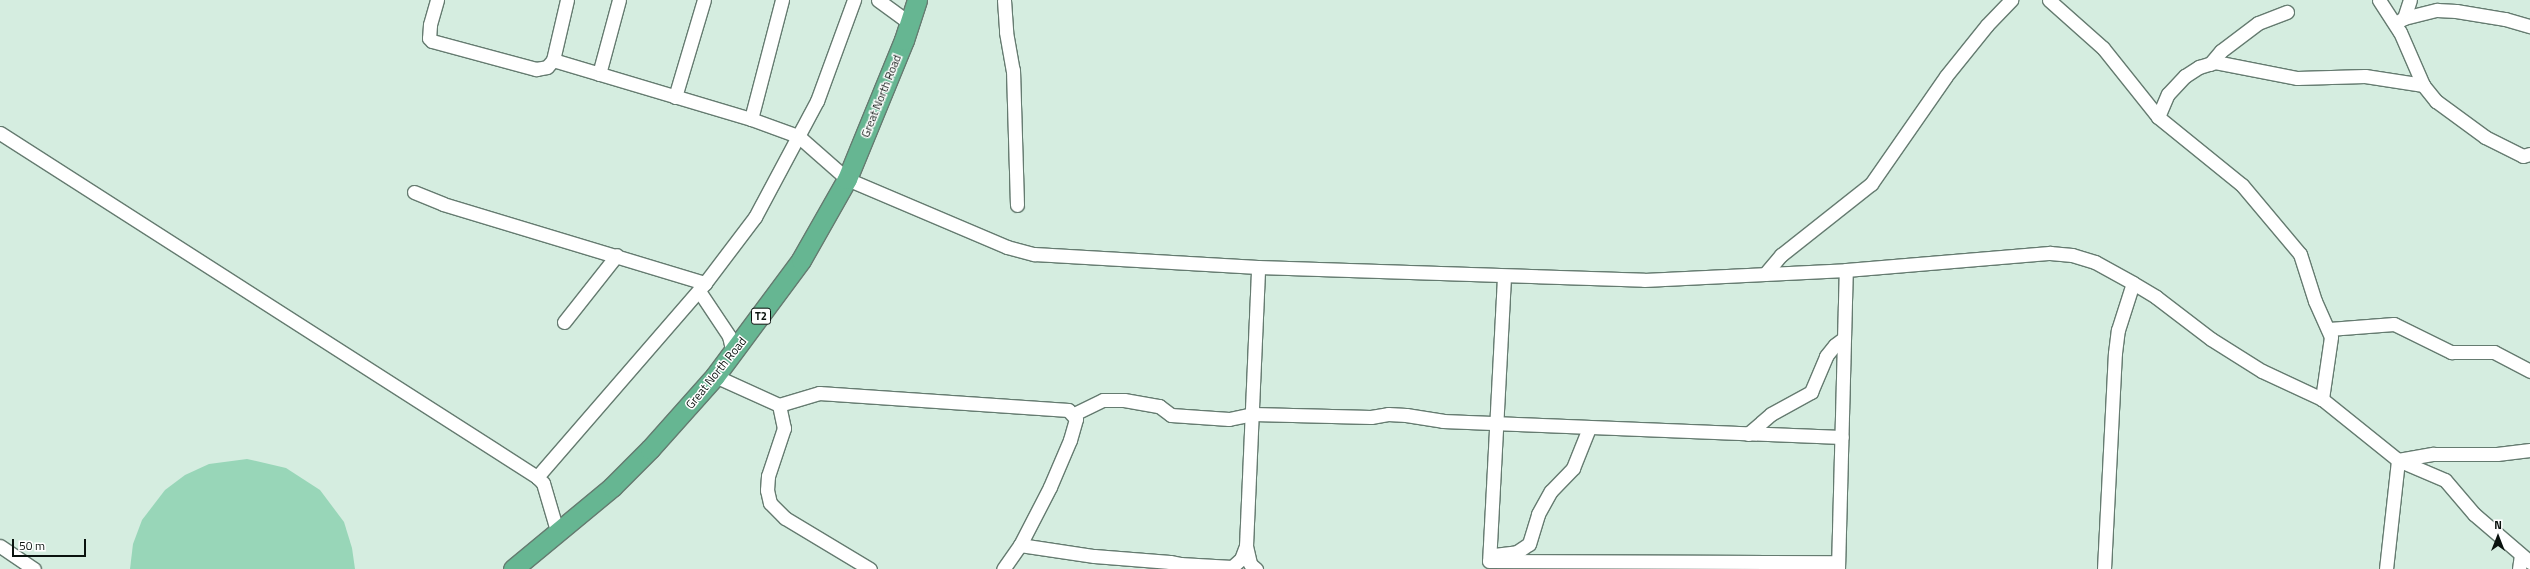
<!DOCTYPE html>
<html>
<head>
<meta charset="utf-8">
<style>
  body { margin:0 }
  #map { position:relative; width:2530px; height:569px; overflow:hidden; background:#d5ede0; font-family:"Titillium Web",sans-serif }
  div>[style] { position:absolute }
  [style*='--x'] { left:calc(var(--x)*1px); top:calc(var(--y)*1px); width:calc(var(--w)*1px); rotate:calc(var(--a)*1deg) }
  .green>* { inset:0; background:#98d6b8 }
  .roads { filter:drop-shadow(1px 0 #657b70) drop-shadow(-1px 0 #657b70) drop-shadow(0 1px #657b70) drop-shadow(0 -1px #657b70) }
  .minor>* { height:13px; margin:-6.5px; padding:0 6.5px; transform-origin:6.5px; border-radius:6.5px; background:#fff }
  .highway>* { height:19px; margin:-9.5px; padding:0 9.5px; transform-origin:9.5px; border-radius:9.5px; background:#66b692 }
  span { translate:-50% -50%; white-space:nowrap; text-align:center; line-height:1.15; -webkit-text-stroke:3px #fff; paint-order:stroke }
  .shield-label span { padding:1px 3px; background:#fff; border:1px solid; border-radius:3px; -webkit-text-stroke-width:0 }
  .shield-label { font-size:11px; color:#0a120e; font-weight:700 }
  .street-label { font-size:12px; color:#0a120e }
  .north { position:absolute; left:2478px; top:517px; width:40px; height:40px; -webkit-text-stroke:3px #fff; paint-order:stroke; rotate:0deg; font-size:11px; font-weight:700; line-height:16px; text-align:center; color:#0a120e }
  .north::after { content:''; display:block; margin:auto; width:14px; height:18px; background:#0a120e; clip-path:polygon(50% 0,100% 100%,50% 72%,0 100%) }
  .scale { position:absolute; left:12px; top:539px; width:74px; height:18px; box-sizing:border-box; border:2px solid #0a120e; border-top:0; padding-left:5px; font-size:12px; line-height:14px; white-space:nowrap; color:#0a120e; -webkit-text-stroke:3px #fff; paint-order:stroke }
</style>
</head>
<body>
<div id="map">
  <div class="green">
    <div style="clip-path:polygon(247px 459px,286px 468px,320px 490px,344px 522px,352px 548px,355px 569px,130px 569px,133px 544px,142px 520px,165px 490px,185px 475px,209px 464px)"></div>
  </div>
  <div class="roads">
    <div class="minor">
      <div style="--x:437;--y:0;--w:26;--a:106"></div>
      <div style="--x:430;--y:25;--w:13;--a:94"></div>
      <div style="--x:429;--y:38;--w:4;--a:45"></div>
      <div style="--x:432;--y:41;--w:108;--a:15.1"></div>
      <div style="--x:536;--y:69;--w:11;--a:-10"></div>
      <div style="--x:547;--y:67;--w:9;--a:-49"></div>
      <div style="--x:553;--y:60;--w:62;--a:-76.9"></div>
      <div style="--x:878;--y:0;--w:39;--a:36"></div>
      <div style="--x:1004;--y:0;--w:32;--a:86"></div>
      <div style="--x:1006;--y:32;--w:39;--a:80"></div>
      <div style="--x:1013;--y:70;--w:135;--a:88.3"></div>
      <div style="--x:2049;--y:0;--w:72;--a:41.6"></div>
      <div style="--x:2103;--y:48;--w:88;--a:51.4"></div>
      <div style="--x:2158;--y:117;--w:108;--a:39"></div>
      <div style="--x:2242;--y:185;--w:90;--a:50"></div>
      <div style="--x:2300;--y:254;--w:49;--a:72.3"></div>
      <div style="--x:2315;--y:301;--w:39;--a:66"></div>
      <div style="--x:2331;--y:337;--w:63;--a:98.3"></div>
      <div style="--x:2379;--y:0;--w:38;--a:57"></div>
      <div style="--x:2400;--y:32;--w:58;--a:66.5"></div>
      <div style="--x:2404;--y:18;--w:34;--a:-14"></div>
      <div style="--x:2437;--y:10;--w:19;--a:3"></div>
      <div style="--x:2456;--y:11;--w:50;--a:9.3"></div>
      <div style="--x:2505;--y:19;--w:26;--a:16"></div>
      <div style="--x:2399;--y:21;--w:6;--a:-31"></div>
      <div style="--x:2404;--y:18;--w:19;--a:-72"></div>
      <div style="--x:553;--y:60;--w:207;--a:16.6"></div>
      <div style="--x:751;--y:119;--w:50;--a:19.9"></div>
      <div style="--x:798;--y:136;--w:65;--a:41.3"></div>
      <div style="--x:847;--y:179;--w:174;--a:23"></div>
      <div style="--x:1007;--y:247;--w:28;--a:15"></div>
      <div style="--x:1034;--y:254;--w:224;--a:3.3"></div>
      <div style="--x:1258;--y:267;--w:386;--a:1.9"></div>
      <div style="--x:1644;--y:280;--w:202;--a:-2.8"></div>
      <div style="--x:1846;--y:270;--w:205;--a:-4.8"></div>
      <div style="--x:2050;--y:253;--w:22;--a:5"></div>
      <div style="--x:2072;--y:255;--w:24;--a:17"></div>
      <div style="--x:2095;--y:262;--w:43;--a:28.9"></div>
      <div style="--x:2133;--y:283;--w:27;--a:31"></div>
      <div style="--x:2156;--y:297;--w:69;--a:37.4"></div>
      <div style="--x:2211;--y:339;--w:60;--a:32.1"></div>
      <div style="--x:2262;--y:371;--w:66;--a:25"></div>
      <div style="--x:2322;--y:399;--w:97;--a:38.8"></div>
      <div style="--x:2398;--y:460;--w:51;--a:23.1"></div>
      <div style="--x:2445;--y:480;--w:45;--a:49.5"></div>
      <div style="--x:2474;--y:514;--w:74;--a:40.6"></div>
      <div style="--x:2210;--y:64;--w:17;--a:-50"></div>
      <div style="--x:2221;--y:51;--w:46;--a:-37.1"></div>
      <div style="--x:2258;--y:23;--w:31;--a:-21"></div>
      <div style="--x:599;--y:74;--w:77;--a:-74.9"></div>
      <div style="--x:675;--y:97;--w:101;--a:-73.4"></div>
      <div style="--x:2158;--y:117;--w:25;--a:-67"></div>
      <div style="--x:2168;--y:94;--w:25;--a:-47"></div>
      <div style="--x:2185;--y:76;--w:17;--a:-33"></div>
      <div style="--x:2199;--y:67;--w:17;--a:-17"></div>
      <div style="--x:2215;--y:62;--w:84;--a:11"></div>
      <div style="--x:2297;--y:78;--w:68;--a:-1.7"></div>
      <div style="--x:2365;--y:76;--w:59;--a:8.8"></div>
      <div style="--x:2423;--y:85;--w:21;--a:51"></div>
      <div style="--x:2436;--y:101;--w:61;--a:36.3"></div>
      <div style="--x:2485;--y:137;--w:42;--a:26.6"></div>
      <div style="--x:2523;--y:156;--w:7;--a:-16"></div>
      <div style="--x:751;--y:119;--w:123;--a:-75.4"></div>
      <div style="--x:0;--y:133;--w:638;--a:32.64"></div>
      <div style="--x:414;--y:192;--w:31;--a:22"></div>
      <div style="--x:443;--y:204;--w:274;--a:16.8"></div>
      <div style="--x:1765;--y:274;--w:25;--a:-50"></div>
      <div style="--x:1781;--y:255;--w:115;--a:-38.3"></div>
      <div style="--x:1871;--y:184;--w:131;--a:-55.2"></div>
      <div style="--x:1946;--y:76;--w:65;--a:-51.2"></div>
      <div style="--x:1987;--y:25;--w:35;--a:-46"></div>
      <div style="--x:1504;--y:277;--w:284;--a:93"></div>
      <div style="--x:1489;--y:561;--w:349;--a:0.2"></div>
      <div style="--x:699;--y:291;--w:54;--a:56.3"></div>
      <div style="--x:729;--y:336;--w:17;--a:77"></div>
      <div style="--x:564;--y:322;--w:85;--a:-51.7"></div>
      <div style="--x:2329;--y:329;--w:65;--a:-4.4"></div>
      <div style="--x:2394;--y:324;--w:64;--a:26.2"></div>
      <div style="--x:2451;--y:352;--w:43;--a:0"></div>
      <div style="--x:2494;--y:352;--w:41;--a:27.8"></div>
      <div style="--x:715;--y:376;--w:70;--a:24.4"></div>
      <div style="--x:779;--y:405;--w:42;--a:-16.7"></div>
      <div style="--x:819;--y:393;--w:250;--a:3.9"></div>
      <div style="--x:1068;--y:410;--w:12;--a:48"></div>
      <div style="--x:1076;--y:419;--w:22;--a:106"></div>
      <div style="--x:1070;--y:440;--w:51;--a:113.1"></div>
      <div style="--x:1050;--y:487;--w:65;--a:117.3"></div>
      <div style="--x:1020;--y:545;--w:29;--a:125"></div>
      <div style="--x:779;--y:405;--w:24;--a:78"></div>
      <div style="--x:784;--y:428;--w:51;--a:108.4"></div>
      <div style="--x:768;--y:476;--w:14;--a:94"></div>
      <div style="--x:767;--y:490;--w:13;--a:77"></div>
      <div style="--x:770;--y:503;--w:21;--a:45"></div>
      <div style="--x:785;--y:518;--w:99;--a:31"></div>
      <div style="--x:1074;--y:414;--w:32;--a:-26"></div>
      <div style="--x:1103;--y:400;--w:21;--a:0"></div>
      <div style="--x:1124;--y:400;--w:36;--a:10"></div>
      <div style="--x:1159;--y:406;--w:15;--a:37"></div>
      <div style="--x:1171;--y:415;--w:58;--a:3.9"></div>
      <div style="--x:1229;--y:419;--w:25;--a:-12"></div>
      <div style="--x:1253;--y:414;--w:118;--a:1.5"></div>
      <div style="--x:1371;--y:417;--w:17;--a:-10"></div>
      <div style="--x:1388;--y:414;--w:18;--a:3"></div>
      <div style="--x:1406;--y:415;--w:37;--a:9"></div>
      <div style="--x:1443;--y:421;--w:399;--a:2.3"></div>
      <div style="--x:1748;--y:434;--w:30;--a:-41"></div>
      <div style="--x:1771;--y:414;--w:46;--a:-28.8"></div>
      <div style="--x:1811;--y:392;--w:39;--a:-67"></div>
      <div style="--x:1826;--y:356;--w:14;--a:-51"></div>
      <div style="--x:1835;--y:345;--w:10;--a:-37"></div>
      <div style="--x:558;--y:534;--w:53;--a:-106.4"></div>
      <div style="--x:543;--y:483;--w:8;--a:-135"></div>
      <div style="--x:537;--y:477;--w:257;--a:-49.1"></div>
      <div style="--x:705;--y:283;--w:83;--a:-52.9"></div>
      <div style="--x:755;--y:217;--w:132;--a:-61.9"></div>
      <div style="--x:817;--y:101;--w:108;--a:-69.9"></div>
      <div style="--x:1020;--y:545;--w:75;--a:8.5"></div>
      <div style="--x:1094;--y:556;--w:76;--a:4.5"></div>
      <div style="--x:1170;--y:562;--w:10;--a:11"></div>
      <div style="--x:1180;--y:564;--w:5;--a:101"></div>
      <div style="--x:0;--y:546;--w:41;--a:34.1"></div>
      <div style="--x:1246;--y:546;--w:18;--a:77"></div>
      <div style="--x:1250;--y:564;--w:8;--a:40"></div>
      <div style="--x:1494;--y:555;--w:23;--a:-7"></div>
      <div style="--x:1517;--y:552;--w:14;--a:-34"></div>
      <div style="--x:1529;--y:544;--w:31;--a:-73"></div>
      <div style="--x:1538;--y:514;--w:26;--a:-61"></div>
      <div style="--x:1551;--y:491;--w:32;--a:-46"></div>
      <div style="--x:1573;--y:468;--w:43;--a:-68.2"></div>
      <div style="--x:1180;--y:564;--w:52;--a:3.3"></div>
      <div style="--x:1232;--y:567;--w:12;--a:-42"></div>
      <div style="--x:1241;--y:559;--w:14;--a:-69"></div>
      <div style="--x:1246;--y:546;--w:279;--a:-87.5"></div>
      <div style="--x:1838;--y:569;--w:299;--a:-88.5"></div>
      <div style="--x:2104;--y:569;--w:216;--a:-87.1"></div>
      <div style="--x:2115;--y:353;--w:23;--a:-83"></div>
      <div style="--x:2118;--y:330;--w:49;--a:-72.3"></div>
      <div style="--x:2386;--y:569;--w:110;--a:-83.7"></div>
      <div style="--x:2398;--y:460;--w:36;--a:-10"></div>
      <div style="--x:2433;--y:454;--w:64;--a:0"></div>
      <div style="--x:2497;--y:454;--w:33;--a:-7"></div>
      <div style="--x:2519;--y:569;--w:14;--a:-82"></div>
    </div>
    <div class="highway">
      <div style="--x:513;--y:569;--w:129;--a:-39.6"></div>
      <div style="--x:612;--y:487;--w:54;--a:-45"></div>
      <div style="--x:650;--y:449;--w:98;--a:-48.3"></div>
      <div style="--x:715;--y:376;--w:144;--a:-53.4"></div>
      <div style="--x:801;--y:260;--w:93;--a:-60.4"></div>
      <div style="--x:847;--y:179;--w:150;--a:-67.7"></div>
      <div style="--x:904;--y:40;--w:42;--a:-72"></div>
    </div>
  </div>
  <div class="shield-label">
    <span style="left:761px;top:316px">T2</span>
  </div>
  <div class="street-label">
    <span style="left:881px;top:96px;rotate:-68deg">Great North Road</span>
    <span style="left:716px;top:373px;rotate:-51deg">Great North Road</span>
  </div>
  <div class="north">N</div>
  <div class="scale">50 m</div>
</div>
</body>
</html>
